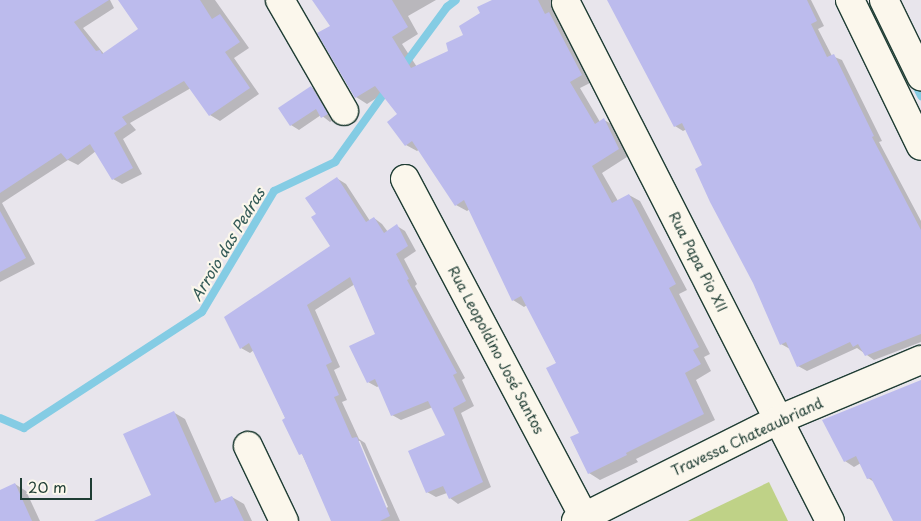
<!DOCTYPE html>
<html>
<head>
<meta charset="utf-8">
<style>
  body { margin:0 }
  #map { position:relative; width:921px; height:521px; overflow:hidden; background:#e8e5ec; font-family:"Playpen Sans",sans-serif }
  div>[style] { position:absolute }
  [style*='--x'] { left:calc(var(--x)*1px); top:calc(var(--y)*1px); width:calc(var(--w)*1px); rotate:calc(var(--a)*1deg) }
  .green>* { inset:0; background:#bfd287 }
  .shadow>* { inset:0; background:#0003 }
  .stream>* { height:8px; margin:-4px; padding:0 4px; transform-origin:4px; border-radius:4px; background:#84cce4 }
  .building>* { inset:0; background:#bcbbed }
  .roads { filter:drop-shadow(1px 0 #1f3d34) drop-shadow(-1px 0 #1f3d34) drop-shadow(0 1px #1f3d34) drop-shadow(0 -1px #1f3d34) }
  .minor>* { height:28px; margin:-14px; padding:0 14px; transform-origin:14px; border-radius:14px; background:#fbf7ec }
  span { translate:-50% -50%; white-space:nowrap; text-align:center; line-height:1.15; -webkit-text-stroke:4.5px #fbf7ec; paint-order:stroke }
  .street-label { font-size:14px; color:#1f3d34 }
  .water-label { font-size:15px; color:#335a57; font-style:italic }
  .scale { position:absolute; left:20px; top:478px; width:72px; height:22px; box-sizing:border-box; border:2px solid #1f3d34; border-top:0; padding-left:6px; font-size:15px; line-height:18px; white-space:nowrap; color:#1f3d34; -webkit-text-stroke:4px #fbf7ec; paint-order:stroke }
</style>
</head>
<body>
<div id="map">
  <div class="green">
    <div style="clip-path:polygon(769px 482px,788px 521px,688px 521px)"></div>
  </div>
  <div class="shadow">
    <div style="clip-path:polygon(0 0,110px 0,114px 8px,83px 28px,104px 54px,140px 29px,130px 0,215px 0,249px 48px,234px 58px,259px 94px,220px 121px,210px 115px,191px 88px,130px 123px,136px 130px,123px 139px,142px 174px,122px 184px,113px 179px,96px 151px,78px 165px,68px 160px,2px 203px,35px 264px,0 282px)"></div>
    <div style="clip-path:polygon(313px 0,436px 0,408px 16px,418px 34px,402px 44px,417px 67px,449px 52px,508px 0,551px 0,592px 82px,580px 88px,600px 122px,604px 120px,615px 126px,630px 155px,602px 173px,618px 201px,629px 195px,640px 201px,687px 290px,679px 294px,710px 354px,704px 357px,711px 371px,696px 380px,715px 420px,636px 459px,638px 462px,600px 480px,589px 473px,571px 438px,581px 433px,557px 364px,527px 305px,524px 307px,513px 300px,470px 209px,467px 211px,456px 205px,420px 149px,417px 151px,406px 145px,399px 114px,383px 94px,367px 104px,356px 97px,332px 26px)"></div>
    <div style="clip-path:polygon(609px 0,811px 0,824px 26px,818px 29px,832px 56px,842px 60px,882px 141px,879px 142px,921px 221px,921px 342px,874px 360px,857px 348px,807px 371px,798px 366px,790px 349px,781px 344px,687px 129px,683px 131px,675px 126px)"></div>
    <div style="clip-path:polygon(311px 87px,319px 92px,335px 119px,330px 122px,321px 115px,299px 130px,291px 125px,280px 109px)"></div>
    <div style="clip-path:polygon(evenodd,338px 179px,346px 184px,370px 221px,374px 218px,382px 224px,388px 232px,397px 226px,405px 231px,416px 251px,404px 259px,417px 284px,415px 286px,465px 378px,462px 380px,474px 406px,461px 413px,491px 487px,458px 504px,450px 498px,447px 493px,436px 497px,427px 492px,447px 436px,433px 407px,401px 420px,392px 415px,379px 386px,377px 387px,368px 382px,376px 335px,355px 284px,315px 310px,340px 367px,334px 370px,347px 400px,342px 402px,359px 439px,365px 443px,400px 521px,333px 521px,254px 350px,250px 353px,241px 348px,331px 247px,317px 215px,338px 179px,357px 441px,360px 441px,388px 507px,386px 508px,357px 441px)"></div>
    <div style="clip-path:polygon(921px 382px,921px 521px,895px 521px,874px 482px,868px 478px,861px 463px,854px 467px,845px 461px)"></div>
    <div style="clip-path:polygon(173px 412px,185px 419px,222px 502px,232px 497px,244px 504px,252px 521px,97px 521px,153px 496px)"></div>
    <div style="clip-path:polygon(15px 484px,26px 491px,40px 521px,0 521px,0 491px)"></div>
  </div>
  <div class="stream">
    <div style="--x:402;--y:68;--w:76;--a:-53.6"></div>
    <div style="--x:447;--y:7;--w:11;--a:-38"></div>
    <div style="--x:914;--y:82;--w:16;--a:63"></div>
    <div style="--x:0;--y:418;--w:26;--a:23"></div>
    <div style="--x:24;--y:428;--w:212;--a:-33.1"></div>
    <div style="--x:202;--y:312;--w:141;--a:-59.2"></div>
    <div style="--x:274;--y:191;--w:68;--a:-25.4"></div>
    <div style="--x:335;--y:162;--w:91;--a:-54.4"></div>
  </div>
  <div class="building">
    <div style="clip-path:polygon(0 0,109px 0,74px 22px,96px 51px,100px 50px,102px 54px,138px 29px,118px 0,200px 0,212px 19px,220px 14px,240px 42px,225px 52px,250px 88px,209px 116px,184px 81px,122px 117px,127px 124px,114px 133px,133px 168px,112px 180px,90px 144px,67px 160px,61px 153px,0 193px)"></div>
    <div style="clip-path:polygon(312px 0,392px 0,408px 27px,392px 37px,411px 68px,448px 51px,446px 43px,463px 35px,459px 26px,480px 13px,477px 7px,492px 0,538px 0,545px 14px,549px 12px,582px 75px,570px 82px,595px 124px,604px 118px,619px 149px,592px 166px,612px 203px,629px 194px,676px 284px,669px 288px,699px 347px,693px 350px,701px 364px,685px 373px,704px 414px,626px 453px,627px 455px,588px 474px,570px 437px,579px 433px,546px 368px,556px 363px,521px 296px,512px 301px,464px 200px,455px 206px,412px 141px,405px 146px,387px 122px,397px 114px,375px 86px,355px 98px,317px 33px,330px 26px)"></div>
    <div style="clip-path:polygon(607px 0,807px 0,817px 21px,811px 24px,827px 57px,834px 54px,874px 136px,872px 137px,921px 230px,921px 334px,865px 356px,858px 344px,853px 347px,850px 342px,797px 367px,786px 342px,780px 345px,753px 283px,710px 202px,695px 169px,702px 165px,682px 123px,674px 127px)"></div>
    <div style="clip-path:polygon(311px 86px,328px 114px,321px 118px,316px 109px,290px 126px,278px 108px)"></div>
    <div style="clip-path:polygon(337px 177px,366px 222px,374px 217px,384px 233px,397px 224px,408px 246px,396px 254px,409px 279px,407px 280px,457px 373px,453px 375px,466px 401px,453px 408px,483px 482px,449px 499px,443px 486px,426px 493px,408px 451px,445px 435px,428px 401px,391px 416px,375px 379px,367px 383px,349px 346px,375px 334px,350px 277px,307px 305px,332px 362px,326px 365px,339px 395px,334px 397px,352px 438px,357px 437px,390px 516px,380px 521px,331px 521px,302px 454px,299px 455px,282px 420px,285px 418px,249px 343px,240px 349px,224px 317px,330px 246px,311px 217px,316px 214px,305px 198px)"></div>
    <div style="clip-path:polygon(0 211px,26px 258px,0 272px)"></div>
    <div style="clip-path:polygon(921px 380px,921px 521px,893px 521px,871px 478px,867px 479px,856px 456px,844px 462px,822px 420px)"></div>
    <div style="clip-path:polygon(174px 411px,215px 503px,232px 496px,244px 521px,94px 521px,151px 495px,123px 434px)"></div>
    <div style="clip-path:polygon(15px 483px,32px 521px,0 521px,0 490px)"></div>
  </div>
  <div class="roads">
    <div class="minor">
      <div style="--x:280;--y:0;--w:128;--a:60"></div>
      <div style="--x:850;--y:0;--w:162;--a:64.1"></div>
      <div style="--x:884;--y:0;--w:85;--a:64"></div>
      <div style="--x:566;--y:3;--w:581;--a:62.99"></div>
      <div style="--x:405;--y:179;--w:387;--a:62.1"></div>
      <div style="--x:248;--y:446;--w:83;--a:64.4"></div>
      <div style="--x:576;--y:521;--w:226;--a:-26.6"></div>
      <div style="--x:778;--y:420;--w:155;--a:-22.8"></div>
    </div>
  </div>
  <div class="street-label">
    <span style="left:698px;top:262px;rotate:63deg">Rua Papa Pio XII</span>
    <span style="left:496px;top:350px;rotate:62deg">Rua Leopoldino José Santos</span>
    <span style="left:747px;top:437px;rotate:-25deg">Travessa Chateaubriand</span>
  </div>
  <div class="water-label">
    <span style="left:227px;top:244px;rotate:-59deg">Arroio das Pedras</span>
  </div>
  <div class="scale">20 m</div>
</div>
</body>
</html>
